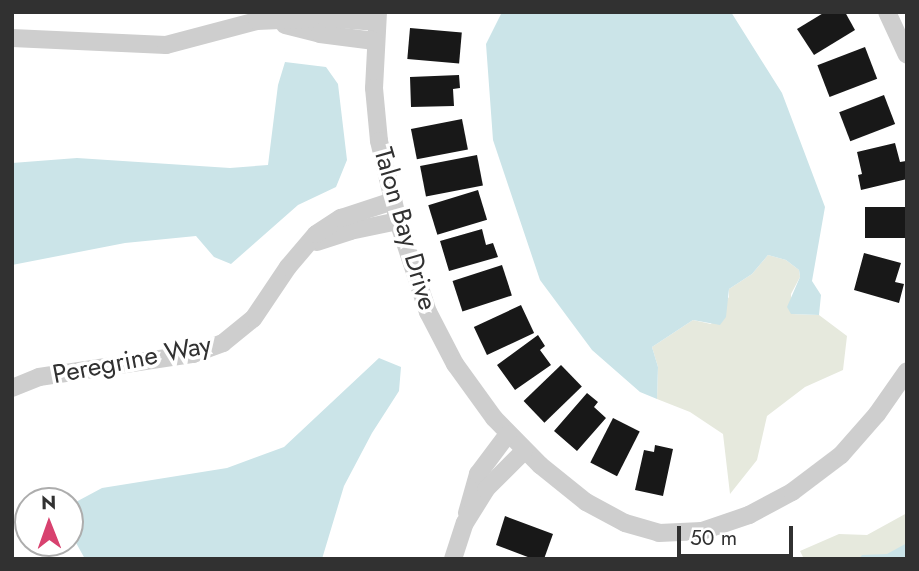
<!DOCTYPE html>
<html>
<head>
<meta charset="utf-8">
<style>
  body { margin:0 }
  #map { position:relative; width:919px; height:571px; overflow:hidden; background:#fff; font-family:Jost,sans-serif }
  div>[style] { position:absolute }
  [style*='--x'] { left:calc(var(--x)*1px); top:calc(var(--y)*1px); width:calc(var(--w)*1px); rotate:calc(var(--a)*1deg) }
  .green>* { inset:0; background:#e6e9dd }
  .water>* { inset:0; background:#cbe4e8 }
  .building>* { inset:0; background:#181818; transform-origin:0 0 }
  .minor>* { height:18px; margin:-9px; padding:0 9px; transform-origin:9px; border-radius:9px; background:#cecece }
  span { translate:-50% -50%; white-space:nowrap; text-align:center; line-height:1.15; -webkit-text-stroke:7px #fff; paint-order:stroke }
  .street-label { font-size:26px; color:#313131 }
  .frame { position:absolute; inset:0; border:14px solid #313131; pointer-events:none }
  .north { position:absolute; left:14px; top:487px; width:70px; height:70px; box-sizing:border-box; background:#fff; border:2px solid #adadad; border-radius:50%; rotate:359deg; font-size:19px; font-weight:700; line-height:28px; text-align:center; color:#313131 }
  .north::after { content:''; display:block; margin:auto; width:24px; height:32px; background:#d8426f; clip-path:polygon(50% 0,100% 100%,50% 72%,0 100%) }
  .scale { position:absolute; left:677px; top:526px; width:116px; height:32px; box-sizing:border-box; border:4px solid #313131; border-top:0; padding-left:9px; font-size:21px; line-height:24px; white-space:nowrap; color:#313131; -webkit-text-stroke:5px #fff; paint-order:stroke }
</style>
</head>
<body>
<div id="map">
  <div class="green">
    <div style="clip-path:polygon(768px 255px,786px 260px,799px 270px,800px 277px,791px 294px,791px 314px,819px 315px,847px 336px,843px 370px,805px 387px,767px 416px,757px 460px,730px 494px,723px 434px,690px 412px,657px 399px,658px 367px,652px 347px,693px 320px,711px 324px,729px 297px,729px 289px,752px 274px)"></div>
    <div style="clip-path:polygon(907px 513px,907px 550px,891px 559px,804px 559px,800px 551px,839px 534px,867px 535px)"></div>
  </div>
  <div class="water">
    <div style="clip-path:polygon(502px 12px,731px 12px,782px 93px,825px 207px,812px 281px,821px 295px,819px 315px,791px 314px,787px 307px,800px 277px,799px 270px,786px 260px,768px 255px,752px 274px,729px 289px,726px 317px,720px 325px,693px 320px,652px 347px,658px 367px,657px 399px,640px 392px,592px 350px,540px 280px,493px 140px,486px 44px)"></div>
    <div style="clip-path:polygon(285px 62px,326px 67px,338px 84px,347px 160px,336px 187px,298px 205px,231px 264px,214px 257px,196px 236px,125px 243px,12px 265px,12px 163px,77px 158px,230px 168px,268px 165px,278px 85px)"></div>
    <div style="clip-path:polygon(379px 358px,401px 367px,399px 391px,372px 433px,344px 486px,322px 559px,85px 559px,70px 532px,74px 503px,102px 488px,227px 468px,284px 447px)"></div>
    <div style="clip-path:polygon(907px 543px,907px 559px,859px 559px,862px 555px,887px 554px)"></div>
  </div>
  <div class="building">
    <div style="clip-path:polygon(825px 12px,845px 12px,855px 30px,814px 55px,797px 29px)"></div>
    <div style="left:410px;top:28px;width:52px;height:31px;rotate:5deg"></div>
    <div style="left:865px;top:47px;width:34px;height:51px;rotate:69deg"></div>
    <div style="clip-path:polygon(459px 75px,460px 88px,453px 89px,454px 106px,411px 107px,410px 77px)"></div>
    <div style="left:884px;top:95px;width:31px;height:48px;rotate:69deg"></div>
    <div style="left:462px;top:119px;width:31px;height:52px;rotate:79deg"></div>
    <div style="clip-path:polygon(895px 143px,900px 162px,906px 161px,907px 179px,861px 190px,858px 175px,862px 174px,857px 152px)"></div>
    <div style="left:477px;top:155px;width:31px;height:58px;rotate:79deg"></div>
    <div style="left:478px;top:190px;width:31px;height:52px;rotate:73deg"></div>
    <div style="left:865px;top:207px;width:42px;height:31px"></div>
    <div style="clip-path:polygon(482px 229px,486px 245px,493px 243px,498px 257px,449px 271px,440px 241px)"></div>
    <div style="clip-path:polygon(864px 253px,901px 263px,895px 282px,904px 284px,899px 303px,854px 290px)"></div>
    <div style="left:502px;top:265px;width:32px;height:52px;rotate:72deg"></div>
    <div style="left:521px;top:305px;width:31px;height:52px;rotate:65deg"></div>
    <div style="clip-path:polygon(538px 335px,545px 346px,540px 350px,551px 365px,515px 390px,497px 365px)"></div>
    <div style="left:561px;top:365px;width:30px;height:52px;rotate:46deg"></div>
    <div style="clip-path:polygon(587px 393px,598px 402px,594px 407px,606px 418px,577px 451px,554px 431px)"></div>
    <div style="left:613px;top:418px;width:30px;height:50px;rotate:27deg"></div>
    <div style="clip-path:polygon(655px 445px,673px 449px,663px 496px,635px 490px,644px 450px,654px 452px)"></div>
    <div style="clip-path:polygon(505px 516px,553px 534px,544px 559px,533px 559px,496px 545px)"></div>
  </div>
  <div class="minor">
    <div style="--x:378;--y:12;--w:76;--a:93"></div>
    <div style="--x:374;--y:88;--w:53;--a:84.6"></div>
    <div style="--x:379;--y:141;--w:82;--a:76.6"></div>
    <div style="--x:398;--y:221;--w:96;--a:71.8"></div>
    <div style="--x:428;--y:312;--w:59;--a:62.6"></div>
    <div style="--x:455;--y:364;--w:67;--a:54.2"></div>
    <div style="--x:494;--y:418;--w:66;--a:45.6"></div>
    <div style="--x:540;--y:465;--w:59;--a:38.8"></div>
    <div style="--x:586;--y:502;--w:44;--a:28.3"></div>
    <div style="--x:625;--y:523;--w:35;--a:16"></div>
    <div style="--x:659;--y:533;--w:43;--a:-2.7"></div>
    <div style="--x:702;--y:531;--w:50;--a:-18.8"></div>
    <div style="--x:749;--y:515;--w:49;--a:-28.1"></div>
    <div style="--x:792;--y:492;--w:61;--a:-37.1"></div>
    <div style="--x:841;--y:455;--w:55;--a:-48.7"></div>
    <div style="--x:877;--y:414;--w:52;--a:-55.1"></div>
    <div style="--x:887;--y:12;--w:47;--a:65.1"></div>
    <div style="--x:285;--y:25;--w:36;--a:14"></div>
    <div style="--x:320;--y:34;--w:55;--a:7.3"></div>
    <div style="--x:12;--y:38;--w:154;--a:2.6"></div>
    <div style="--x:166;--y:45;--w:94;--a:-14.8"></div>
    <div style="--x:257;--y:21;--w:69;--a:-2.5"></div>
    <div style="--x:326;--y:18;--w:51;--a:4.5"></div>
    <div style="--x:317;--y:242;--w:35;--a:-18"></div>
    <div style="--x:350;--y:231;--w:49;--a:-11.8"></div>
    <div style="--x:12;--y:388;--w:29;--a:-22"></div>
    <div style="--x:39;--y:377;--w:156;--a:-8.5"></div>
    <div style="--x:193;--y:354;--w:32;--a:-20"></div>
    <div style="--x:223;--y:343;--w:38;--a:-39"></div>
    <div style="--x:253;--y:319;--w:63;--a:-56.1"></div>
    <div style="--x:288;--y:267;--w:43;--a:-49.7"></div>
    <div style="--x:316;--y:234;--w:30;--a:-33"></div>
    <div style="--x:341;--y:218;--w:55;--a:-18.1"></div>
    <div style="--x:467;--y:513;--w:41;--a:-74.2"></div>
    <div style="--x:478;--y:474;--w:50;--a:-53.1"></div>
    <div style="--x:453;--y:559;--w:38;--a:-72"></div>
    <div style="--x:465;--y:523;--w:40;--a:-58"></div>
    <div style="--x:486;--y:489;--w:54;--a:-45"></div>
  </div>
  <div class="street-label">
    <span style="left:405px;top:229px;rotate:74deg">Talon Bay Drive</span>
    <span style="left:132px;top:360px;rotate:-11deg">Peregrine Way</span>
  </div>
  <div class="frame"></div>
  <div class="north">N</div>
  <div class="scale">50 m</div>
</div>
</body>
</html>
